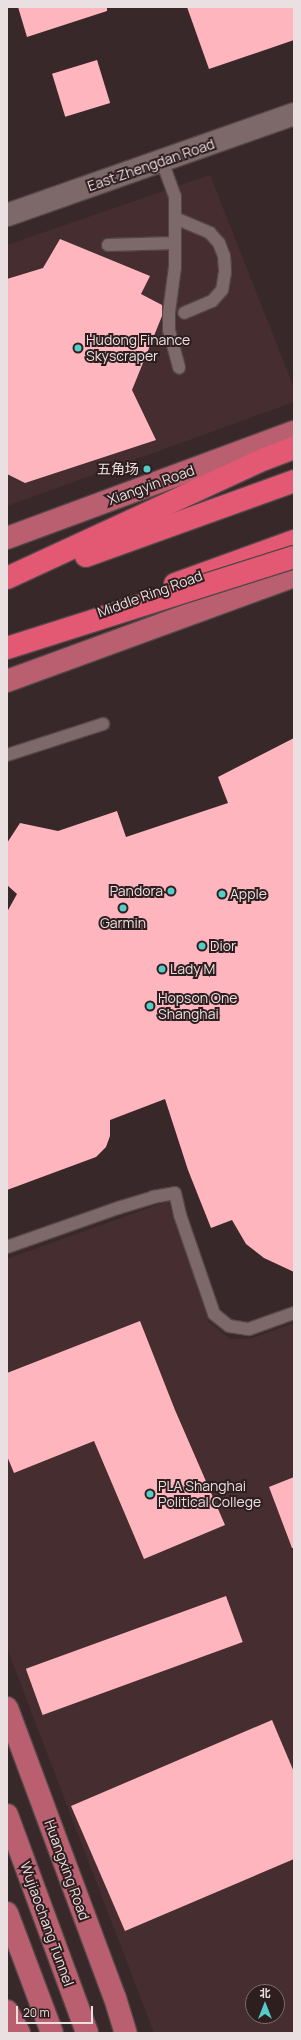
<!DOCTYPE html>
<html>
<head>
<meta charset="utf-8">
<style>
  body { margin:0 }
  #map { position:relative; width:301px; height:2040px; overflow:hidden; background:#39282a; font-family:Manrope,"Noto Sans SC",sans-serif }
  div>[style] { position:absolute }
  [style*='--x'] { left:calc(var(--x)*1px); top:calc(var(--y)*1px); width:calc(var(--w)*1px); rotate:calc(var(--a)*1deg) }
  .built>* { inset:0; background:#462d30 }
  .building>* { inset:0; background:#feb5be; transform-origin:0 0 }
  .roads { filter:drop-shadow(1px 0 #554749) drop-shadow(-1px 0 #554749) drop-shadow(0 1px #554749) drop-shadow(0 -1px #554749) }
  .lane>* { height:12px; margin:-6px; padding:0 6px; transform-origin:6px; border-radius:6px; background:#7d686a }
  .street>* { height:22px; margin:-11px; padding:0 11px; transform-origin:11px; border-radius:11px; background:#7d686a }
  .primary>* { height:22px; margin:-11px; padding:0 11px; transform-origin:11px; border-radius:11px; background:#ba5f70 }
  .highway>* { height:22px; margin:-11px; padding:0 11px; transform-origin:11px; border-radius:11px; background:#e35974 }
  .bridges { filter:drop-shadow(1px 0 #554749) drop-shadow(-1px 0 #554749) drop-shadow(0 1px #554749) drop-shadow(0 -1px #554749) }
  .highway-bridge>* { height:22px; margin:-11px; padding:0 11px; transform-origin:11px; border-radius:11px; background:#e35974 }
  .dots>* { width:11px; height:11px; translate:-50% -50%; box-sizing:border-box; border:2px solid #2f1e20; border-radius:50% }
  span { translate:-50% -50%; white-space:nowrap; text-align:center; line-height:1.15; -webkit-text-stroke:4px #2f1e20; paint-order:stroke }
  .street-label { font-size:14px; color:#ebe0e1 }
  .poi-label { font-size:14px; color:#ebe0e1 }
  .left { translate:0 -50%; text-align:left }
  .right { translate:-100% -50%; text-align:right }
  .frame { position:absolute; inset:0; border:8px solid #ebe0e1; pointer-events:none }
  .north { position:absolute; left:245px; top:1984px; width:40px; height:40px; box-sizing:border-box; background:#2f1e20; border:1px solid #7a6c6d; border-radius:50%; rotate:0deg; font-size:11px; font-weight:700; line-height:16px; text-align:center; color:#ebe0e1 }
  .north::after { content:''; display:block; margin:auto; width:14px; height:18px; background:#54cdc8; clip-path:polygon(50% 0,100% 100%,50% 72%,0 100%) }
  .scale { position:absolute; left:16px; top:2006px; width:77px; height:18px; box-sizing:border-box; border:2px solid #ebe0e1; border-top:0; padding-left:5px; font-size:12px; line-height:14px; white-space:nowrap; color:#ebe0e1; -webkit-text-stroke:3px #2f1e20; paint-order:stroke }
</style>
</head>
<body>
<div id="map">
  <div class="built">
    <div style="clip-path:polygon(210px 175px,294px 388px,294px 402px,7px 506px,7px 245px)"></div>
    <div style="clip-path:polygon(evenodd,168px 1201px,209px 1322px,230px 1339px,253px 1338px,294px 1323px,294px 2033px,154px 2033px,7px 1648px,7px 1259px,168px 1201px,253px 1992px,277px 1992px,277px 2016px,253px 2016px,253px 1992px)"></div>
  </div>
  <div class="building">
    <div style="clip-path:polygon(18px 7px,107px 7px,107px 11px,27px 37px)"></div>
    <div style="clip-path:polygon(187px 7px,294px 7px,294px 40px,209px 69px)"></div>
    <div style="left:97px;top:60px;width:45px;height:47px;rotate:73deg"></div>
    <div style="clip-path:polygon(60px 239px,150px 276px,141px 294px,162px 305px,162px 316px,132px 390px,156px 440px,25px 483px,7px 474px,7px 279px,43px 268px)"></div>
    <div style="clip-path:polygon(294px 738px,294px 1272px,264px 1258px,246px 1244px,232px 1220px,211px 1228px,188px 1170px,165px 1099px,110px 1120px,110px 1136px,106px 1147px,96px 1157px,7px 1190px,7px 912px,17px 894px,7px 885px,7px 843px,20px 823px,58px 831px,117px 811px,126px 837px,228px 803px,218px 777px)"></div>
    <div style="clip-path:polygon(140px 1321px,175px 1410px,225px 1525px,144px 1559px,94px 1441px,14px 1473px,7px 1456px,7px 1373px)"></div>
    <div style="clip-path:polygon(294px 1477px,294px 1548px,292px 1548px,269px 1487px)"></div>
    <div style="left:226px;top:1596px;width:49px;height:213px;rotate:70deg"></div>
    <div style="clip-path:polygon(272px 1720px,294px 1772px,294px 1859px,125px 1931px,71px 1806px)"></div>
  </div>
  <div class="roads">
    <div class="lane">
      <div style="--x:162;--y:161;--w:37;--a:70"></div>
      <div style="--x:175;--y:196;--w:71;--a:90"></div>
      <div style="--x:175;--y:267;--w:45;--a:97.6"></div>
      <div style="--x:169;--y:312;--w:18;--a:90"></div>
      <div style="--x:169;--y:330;--w:39;--a:75"></div>
      <div style="--x:175;--y:218;--w:38;--a:23"></div>
      <div style="--x:210;--y:233;--w:13;--a:48"></div>
      <div style="--x:219;--y:243;--w:14;--a:69"></div>
      <div style="--x:224;--y:256;--w:16;--a:86"></div>
      <div style="--x:225;--y:272;--w:18;--a:99"></div>
      <div style="--x:222;--y:290;--w:15;--a:132"></div>
      <div style="--x:212;--y:301;--w:30;--a:157"></div>
      <div style="--x:108;--y:245;--w:67;--a:-1.7"></div>
      <div style="--x:7;--y:755;--w:101;--a:-17.9"></div>
      <div style="--x:7;--y:1247;--w:118;--a:-19.4"></div>
      <div style="--x:118;--y:1208;--w:37;--a:-17"></div>
      <div style="--x:153;--y:1197;--w:22;--a:-10"></div>
      <div style="--x:175;--y:1193;--w:23;--a:77"></div>
      <div style="--x:180;--y:1215;--w:105;--a:71"></div>
      <div style="--x:214;--y:1314;--w:19;--a:39"></div>
      <div style="--x:229;--y:1326;--w:20;--a:9"></div>
      <div style="--x:249;--y:1329;--w:48;--a:-19.6"></div>
    </div>
    <div class="street">
      <div style="--x:7;--y:215;--w:304;--a:-19.4"></div>
    </div>
    <div class="primary">
      <div style="--x:7;--y:538;--w:306;--a:-20.3"></div>
      <div style="--x:7;--y:681;--w:306;--a:-20.1"></div>
      <div style="--x:7;--y:1708;--w:309;--a:69.6"></div>
      <div style="--x:115;--y:1998;--w:37;--a:73"></div>
      <div style="--x:7;--y:1815;--w:232;--a:69.8"></div>
      <div style="--x:7;--y:1913;--w:128;--a:69.4"></div>
      <div style="--x:7;--y:2011;--w:25;--a:61"></div>
    </div>
    <div class="highway">
      <div style="--x:86;--y:556;--w:221;--a:-19.8"></div>
      <div style="--x:7;--y:578;--w:284;--a:-24.8"></div>
      <div style="--x:265;--y:459;--w:31;--a:-21"></div>
      <div style="--x:175;--y:584;--w:127;--a:-19.9"></div>
    </div>
  </div>
  <div class="bridges">
    <div class="highway-bridge">
      <div style="--x:7;--y:648;--w:301;--a:-17.6"></div>
    </div>
  </div>
  <div class="dots">
    <div style="left:78px;top:348px;background:#54cdc8"></div>
    <div style="left:147px;top:469px;background:#54cdc8"></div>
    <div style="left:171px;top:891px;background:#54cdc8"></div>
    <div style="left:222px;top:894px;background:#54cdc8"></div>
    <div style="left:123px;top:908px;background:#54cdc8"></div>
    <div style="left:202px;top:946px;background:#54cdc8"></div>
    <div style="left:162px;top:969px;background:#54cdc8"></div>
    <div style="left:150px;top:1006px;background:#54cdc8"></div>
    <div style="left:150px;top:1494px;background:#54cdc8"></div>
  </div>
  <div class="street-label">
    <span style="left:151px;top:165px;rotate:-19deg">East Zhengdan Road</span>
    <span style="left:151px;top:485px;rotate:-20deg">Xiangyin Road</span>
    <span style="left:150px;top:594px;rotate:-20deg">Middle Ring Road</span>
    <span style="left:67px;top:1870px;rotate:70deg">Huangxing Road</span>
    <span style="left:47px;top:1924px;rotate:70deg">Wujiaochang Tunnel</span>
  </div>
  <div class="poi-label">
    <span class="left" style="left:86px;top:348px">Hudong Finance<br>Skyscraper</span>
    <span class="right" style="left:139px;top:469px">五角场</span>
    <span class="right" style="left:163px;top:891px">Pandora</span>
    <span class="left" style="left:230px;top:894px">Apple</span>
    <span style="left:123px;top:923px">Garmin</span>
    <span class="left" style="left:210px;top:946px">Dior</span>
    <span class="left" style="left:170px;top:969px">Lady M</span>
    <span class="left" style="left:158px;top:1006px">Hopson One<br>Shanghai</span>
    <span class="left" style="left:158px;top:1494px">PLA Shanghai<br>Political College</span>
  </div>
  <div class="frame"></div>
  <div class="north">北</div>
  <div class="scale">20 m</div>
</div>
</body>
</html>
